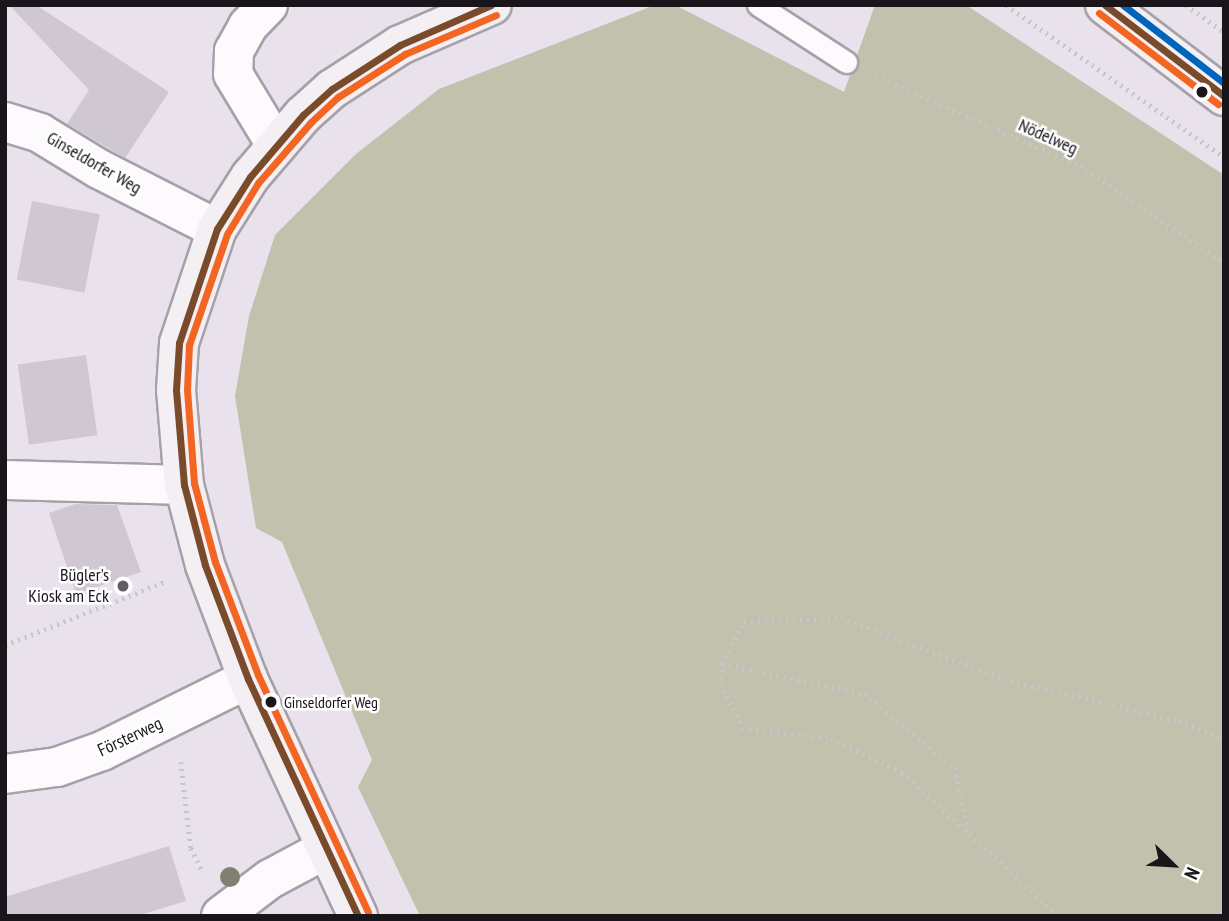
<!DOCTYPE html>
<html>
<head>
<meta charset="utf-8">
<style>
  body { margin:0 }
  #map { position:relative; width:1229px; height:921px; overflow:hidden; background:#e9e1ec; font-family:"PT Sans Narrow",sans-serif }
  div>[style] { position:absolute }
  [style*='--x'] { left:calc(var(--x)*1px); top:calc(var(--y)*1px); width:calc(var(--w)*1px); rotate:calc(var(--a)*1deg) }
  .forest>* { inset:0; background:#c1c1ae }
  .building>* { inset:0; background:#cfc7d2; transform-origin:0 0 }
  .path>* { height:4.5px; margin-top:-2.25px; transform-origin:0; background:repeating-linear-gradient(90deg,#c7c5c8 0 2px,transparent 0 7px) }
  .roads { filter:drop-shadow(2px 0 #a6a1a9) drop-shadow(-2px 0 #a6a1a9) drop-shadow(0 2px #a6a1a9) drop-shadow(0 -2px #a6a1a9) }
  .service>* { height:21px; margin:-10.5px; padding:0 10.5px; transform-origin:10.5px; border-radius:10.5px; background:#fcfafc }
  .minor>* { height:38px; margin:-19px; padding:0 19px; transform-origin:19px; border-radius:19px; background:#fcfafc }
  .secondary>* { height:38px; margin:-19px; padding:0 19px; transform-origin:19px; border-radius:19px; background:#f3eff3 }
  .bus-1>* { height:7px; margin:-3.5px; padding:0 3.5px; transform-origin:3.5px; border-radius:3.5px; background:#7a4b2a }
  .bus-2>* { height:7px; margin:-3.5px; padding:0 3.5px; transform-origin:3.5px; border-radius:3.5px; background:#f26522 }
  .bus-3>* { height:7px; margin:-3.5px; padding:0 3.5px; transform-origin:3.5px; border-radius:3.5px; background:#0065bd }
  .trees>* { width:20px; height:20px; margin:-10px; border-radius:50%; background:#828071 }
  .dots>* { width:19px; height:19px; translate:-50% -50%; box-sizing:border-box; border:4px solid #fff; border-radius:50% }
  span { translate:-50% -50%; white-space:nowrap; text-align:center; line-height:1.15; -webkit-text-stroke:5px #fff; paint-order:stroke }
  .bus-label { font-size:16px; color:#1a151b }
  .left { translate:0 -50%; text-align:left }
  .street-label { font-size:18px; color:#1a151b }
  .poi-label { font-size:18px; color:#1a151b }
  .right { translate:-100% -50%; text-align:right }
  .frame { position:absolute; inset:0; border:7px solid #1a151b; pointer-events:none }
  .north { position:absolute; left:1138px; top:830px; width:70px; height:70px; -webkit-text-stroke:5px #fff; paint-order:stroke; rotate:114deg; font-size:19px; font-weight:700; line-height:28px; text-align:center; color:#1a151b }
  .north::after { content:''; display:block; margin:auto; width:24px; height:32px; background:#1a151b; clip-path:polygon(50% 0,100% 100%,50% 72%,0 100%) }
</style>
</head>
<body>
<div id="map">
  <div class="forest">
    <div style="clip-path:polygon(655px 5px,675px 5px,844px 92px,875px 5px,966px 5px,1224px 175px,1224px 916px,420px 916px,358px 787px,372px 760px,282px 542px,256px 528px,235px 396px,249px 316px,275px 235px,356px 154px,439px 89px)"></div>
  </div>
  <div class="building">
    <div style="clip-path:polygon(36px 5px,169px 92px,125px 158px,67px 124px,89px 90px,11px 7px)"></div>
    <div style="left:32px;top:201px;width:69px;height:80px;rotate:11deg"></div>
    <div style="left:86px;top:355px;width:81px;height:69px;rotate:82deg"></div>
    <div style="clip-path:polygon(75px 504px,117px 505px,141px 572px,76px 594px,49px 513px)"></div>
    <div style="clip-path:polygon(169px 846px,186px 901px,137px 916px,5px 916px,5px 897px)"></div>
  </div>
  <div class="path">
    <div style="--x:1006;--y:5;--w:266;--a:34.9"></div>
    <div style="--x:1186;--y:5;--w:47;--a:35.4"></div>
    <div style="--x:876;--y:76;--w:223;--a:23.8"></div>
    <div style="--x:1080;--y:166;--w:173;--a:33.7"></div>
    <div style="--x:5;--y:645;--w:171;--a:-21.6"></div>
    <div style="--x:722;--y:664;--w:145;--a:11.9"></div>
    <div style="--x:864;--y:694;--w:117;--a:39.1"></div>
    <div style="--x:955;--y:768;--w:65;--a:78.5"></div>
    <div style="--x:181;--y:762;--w:87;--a:83.4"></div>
    <div style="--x:191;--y:848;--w:28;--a:64"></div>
    <div style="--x:1058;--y:916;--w:212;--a:-137.5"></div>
    <div style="--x:902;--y:773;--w:82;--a:-154.7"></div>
    <div style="--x:828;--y:738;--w:84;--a:-173.9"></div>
    <div style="--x:744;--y:729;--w:49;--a:-119.2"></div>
    <div style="--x:720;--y:686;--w:22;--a:-85"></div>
    <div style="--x:722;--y:664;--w:48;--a:-62.9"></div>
    <div style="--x:744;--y:621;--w:97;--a:-1.8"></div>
    <div style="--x:841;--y:618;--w:174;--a:20.5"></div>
    <div style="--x:1004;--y:679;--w:180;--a:13.5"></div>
    <div style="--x:1179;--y:721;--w:48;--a:21.8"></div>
  </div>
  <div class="roads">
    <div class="service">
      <div style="--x:758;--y:5;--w:105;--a:32.9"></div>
    </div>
    <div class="minor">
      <div style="--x:268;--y:5;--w:29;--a:134"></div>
      <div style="--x:248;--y:26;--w:29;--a:119"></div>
      <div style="--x:234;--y:51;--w:23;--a:92"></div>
      <div style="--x:233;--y:74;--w:83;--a:58.8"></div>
      <div style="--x:5;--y:122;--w:37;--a:17"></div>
      <div style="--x:40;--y:133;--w:69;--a:31.4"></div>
      <div style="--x:99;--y:169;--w:132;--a:27"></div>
      <div style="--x:5;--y:480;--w:179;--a:1.6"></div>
      <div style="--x:5;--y:774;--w:52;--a:-7.7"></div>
      <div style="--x:57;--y:767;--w:48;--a:-19.6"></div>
      <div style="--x:102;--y:751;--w:163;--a:-26.3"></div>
      <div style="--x:221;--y:916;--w:61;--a:-37.1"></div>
      <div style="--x:270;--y:879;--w:61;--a:-28.2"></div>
    </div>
    <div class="secondary">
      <div style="--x:1105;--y:5;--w:150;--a:37.4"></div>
      <div style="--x:358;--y:916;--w:261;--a:-114.9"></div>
      <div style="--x:248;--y:679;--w:122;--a:-110.7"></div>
      <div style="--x:205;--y:565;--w:83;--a:-104.7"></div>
      <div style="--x:184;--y:485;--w:95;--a:-94.8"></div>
      <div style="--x:176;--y:390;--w:47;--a:-86.3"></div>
      <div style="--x:179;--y:343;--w:120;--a:-71.6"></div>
      <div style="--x:217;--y:229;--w:62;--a:-57.6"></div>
      <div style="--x:250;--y:177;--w:82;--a:-49.5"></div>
      <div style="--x:303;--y:115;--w:39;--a:-42"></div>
      <div style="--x:332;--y:89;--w:81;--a:-32.9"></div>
      <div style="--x:400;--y:45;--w:100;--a:-23.5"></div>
    </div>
  </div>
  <div class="bus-1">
    <div style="--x:1105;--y:5;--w:150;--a:37.4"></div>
    <div style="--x:358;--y:916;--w:261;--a:-114.9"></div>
    <div style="--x:248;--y:679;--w:122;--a:-110.7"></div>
    <div style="--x:205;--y:565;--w:83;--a:-104.7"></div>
    <div style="--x:184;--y:485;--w:95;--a:-94.8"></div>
    <div style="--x:176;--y:390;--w:47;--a:-86.3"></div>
    <div style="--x:179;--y:343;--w:120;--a:-71.6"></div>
    <div style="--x:217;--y:229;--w:62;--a:-57.6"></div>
    <div style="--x:250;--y:177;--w:82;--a:-49.5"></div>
    <div style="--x:303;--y:115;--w:39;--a:-42"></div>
    <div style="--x:332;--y:89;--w:81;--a:-32.9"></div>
    <div style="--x:400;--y:45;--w:99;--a:-23.7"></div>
  </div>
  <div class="bus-2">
    <div style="--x:1099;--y:13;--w:150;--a:37.4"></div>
    <div style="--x:368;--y:912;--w:261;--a:-114.9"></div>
    <div style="--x:258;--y:675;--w:121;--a:-110.8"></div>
    <div style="--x:215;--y:562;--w:82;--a:-104.9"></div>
    <div style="--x:194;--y:483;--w:93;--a:-94.3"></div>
    <div style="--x:187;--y:390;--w:45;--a:-87.5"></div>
    <div style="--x:189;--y:345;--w:117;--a:-71.1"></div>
    <div style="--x:227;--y:234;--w:60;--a:-58.7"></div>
    <div style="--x:258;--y:183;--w:81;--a:-49"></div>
    <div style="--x:311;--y:122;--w:37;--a:-43"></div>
    <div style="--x:338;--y:97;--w:80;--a:-32.7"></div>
    <div style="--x:405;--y:54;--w:99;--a:-23.2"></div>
  </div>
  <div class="bus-3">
    <div style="--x:1123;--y:5;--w:128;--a:37.7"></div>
  </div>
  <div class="trees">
    <div style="left:230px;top:877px"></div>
  </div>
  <div class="dots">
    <div style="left:1202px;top:92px;background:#1a151b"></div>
    <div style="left:123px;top:586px;background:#625c64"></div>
    <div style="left:271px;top:702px;background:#1a151b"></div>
  </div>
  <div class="bus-label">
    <span class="left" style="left:284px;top:702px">Ginseldorfer Weg</span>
  </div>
  <div class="street-label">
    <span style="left:1048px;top:137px;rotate:24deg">Nödelweg</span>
    <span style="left:94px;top:163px;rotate:30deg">Ginseldorfer Weg</span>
    <span style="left:130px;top:737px;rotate:-25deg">Försterweg</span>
  </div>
  <div class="poi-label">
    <span class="right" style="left:109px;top:586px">Bügler's<br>Kiosk am Eck</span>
  </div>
  <div class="frame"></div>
  <div class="north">N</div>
</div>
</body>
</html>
